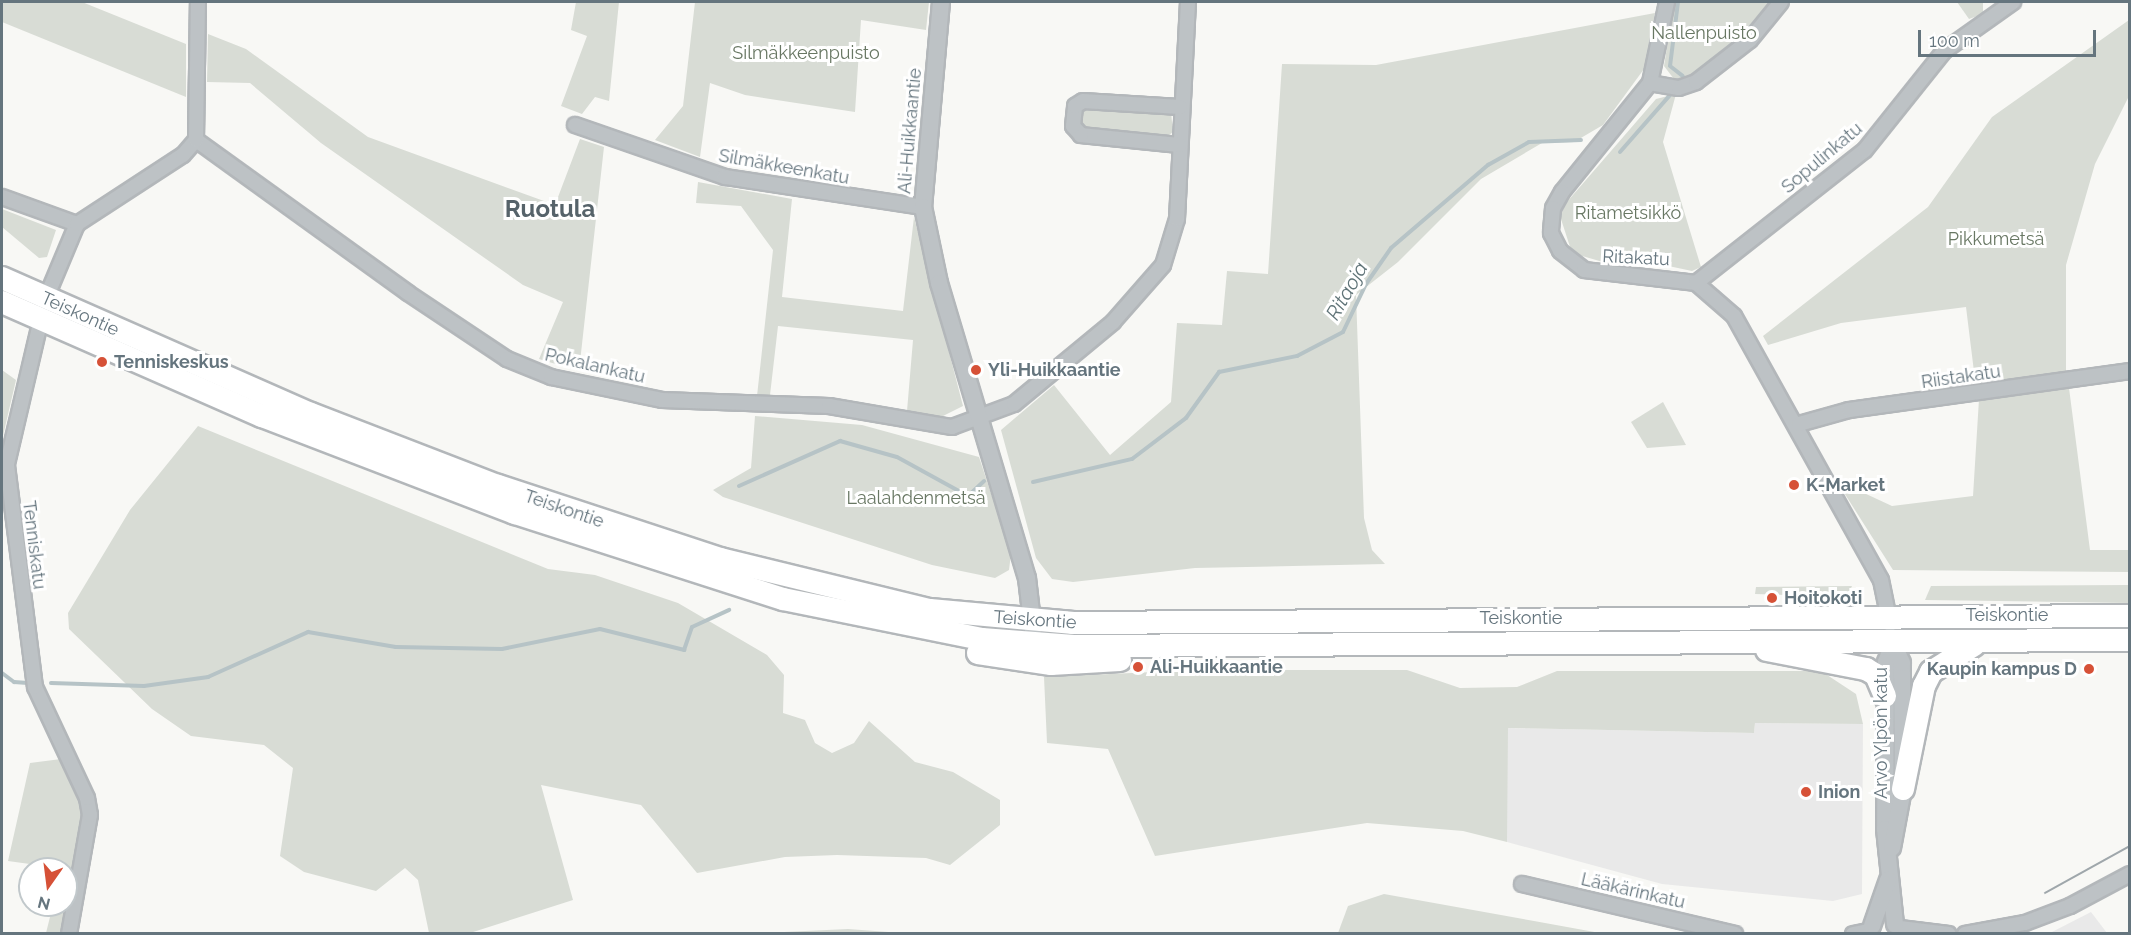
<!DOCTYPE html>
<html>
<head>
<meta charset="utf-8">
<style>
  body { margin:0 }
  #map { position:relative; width:2131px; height:935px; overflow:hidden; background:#f8f8f5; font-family:Raleway,sans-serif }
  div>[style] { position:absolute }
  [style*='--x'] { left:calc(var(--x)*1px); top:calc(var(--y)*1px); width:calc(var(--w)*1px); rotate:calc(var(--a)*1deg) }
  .built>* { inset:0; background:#e9e9e9 }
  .green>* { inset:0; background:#d8dcd5 }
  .stream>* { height:4px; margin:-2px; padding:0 2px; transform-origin:2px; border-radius:2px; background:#b6c3c6 }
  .roads { filter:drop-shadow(2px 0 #b3b7ba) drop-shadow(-2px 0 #b3b7ba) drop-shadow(0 2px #b3b7ba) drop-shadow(0 -2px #b3b7ba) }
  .minor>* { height:14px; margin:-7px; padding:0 7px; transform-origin:7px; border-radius:7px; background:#bdc2c5 }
  .tertiary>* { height:16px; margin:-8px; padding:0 8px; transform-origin:8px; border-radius:8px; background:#bdc2c5 }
  .trunk>* { height:22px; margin:-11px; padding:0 11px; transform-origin:11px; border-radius:11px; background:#fff }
  .tram>* { height:1.5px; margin:-0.75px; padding:0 0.75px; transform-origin:0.75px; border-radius:0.75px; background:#9fa7ab }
  .dots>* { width:16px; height:16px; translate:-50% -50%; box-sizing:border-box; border:3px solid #fff; border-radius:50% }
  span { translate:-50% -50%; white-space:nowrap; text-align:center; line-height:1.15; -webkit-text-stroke:6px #fff; paint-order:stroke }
  .park-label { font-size:18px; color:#687763 }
  .street-label { font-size:18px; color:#65757e }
  .poi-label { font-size:18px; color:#65757e; font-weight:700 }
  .left { translate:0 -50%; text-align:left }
  .right { translate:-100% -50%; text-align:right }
  .water-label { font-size:20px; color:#607478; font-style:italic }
  .district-label { font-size:24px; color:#56636a; font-weight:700 }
  .frame { position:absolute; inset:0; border:3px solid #65757e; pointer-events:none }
  .north { position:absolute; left:18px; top:857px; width:60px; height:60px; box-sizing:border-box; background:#fff; border:2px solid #c1c8cb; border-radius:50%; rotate:194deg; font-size:16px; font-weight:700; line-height:24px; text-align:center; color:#65757e }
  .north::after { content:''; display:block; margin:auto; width:21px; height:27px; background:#d65137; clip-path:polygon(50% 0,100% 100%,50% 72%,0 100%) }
  .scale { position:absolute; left:1918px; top:30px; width:178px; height:27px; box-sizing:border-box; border:3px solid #65757e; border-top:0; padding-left:8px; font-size:18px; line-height:21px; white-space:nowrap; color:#65757e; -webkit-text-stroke:4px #fff; paint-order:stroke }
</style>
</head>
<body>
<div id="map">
  <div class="built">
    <div style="clip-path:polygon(1755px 723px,1863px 724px,1862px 894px,1833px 901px,1662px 884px,1507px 842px,1507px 728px,1754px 733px)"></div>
    <div style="clip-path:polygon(2091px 912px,2107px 933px,2050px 933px)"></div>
  </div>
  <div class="green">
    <div style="clip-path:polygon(2px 2px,82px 2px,186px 44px,186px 97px,2px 22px)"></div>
    <div style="clip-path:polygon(576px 2px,619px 2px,609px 101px,595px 97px,582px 114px,561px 106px,587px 36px,571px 30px)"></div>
    <div style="clip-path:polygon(695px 2px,929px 2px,926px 30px,861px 20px,855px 112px,745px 95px,710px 83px,700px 157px,655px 140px,683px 106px)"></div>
    <div style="clip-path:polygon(1674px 2px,1774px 2px,1731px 50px,1687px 81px,1674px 79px,1664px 66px)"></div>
    <div style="clip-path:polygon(1957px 2px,1983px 2px,1983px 14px,1969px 19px)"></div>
    <div style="clip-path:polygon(1655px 13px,1644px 69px,1603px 125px,1574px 142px,1542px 143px,1481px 179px,1398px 262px,1356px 295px,1364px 518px,1372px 550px,1385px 564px,1195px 568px,1073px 582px,1052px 579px,1036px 558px,1001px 430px,1054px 385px,1110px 455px,1171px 402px,1177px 323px,1222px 325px,1227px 271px,1268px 274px,1282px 64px,1376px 65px)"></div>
    <div style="clip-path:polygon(2129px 20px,2129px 96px,2095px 164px,2066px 265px,2066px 371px,1976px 388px,1966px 307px,1841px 323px,1768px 345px,1763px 336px,1928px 207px,1992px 117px)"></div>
    <div style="clip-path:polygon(208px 34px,246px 49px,368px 137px,555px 205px,580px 139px,604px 147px,579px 371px,539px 359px,563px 302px,523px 285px,321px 143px,250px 83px,207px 82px)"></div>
    <div style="clip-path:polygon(1676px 94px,1663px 142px,1701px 267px,1692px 271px,1659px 264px,1620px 267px,1572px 253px,1560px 216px,1566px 203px,1656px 99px)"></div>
    <div style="clip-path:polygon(1085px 106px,1171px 112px,1173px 132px,1164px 139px,1080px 129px,1077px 113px)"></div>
    <div style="clip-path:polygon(698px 182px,792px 199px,782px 297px,903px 311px,914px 217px,963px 406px,941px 417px,907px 411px,913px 340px,778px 326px,770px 395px,757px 396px,773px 250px,741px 206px,696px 203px)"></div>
    <div style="clip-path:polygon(2px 209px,56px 230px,47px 257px,39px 258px,2px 227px)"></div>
    <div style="clip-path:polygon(2px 370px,16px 380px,2px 440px)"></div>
    <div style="clip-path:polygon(2069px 388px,2090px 550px,2129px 550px,2129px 572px,1893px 570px,1836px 480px,1892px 506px,1973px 496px,1979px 399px)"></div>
    <div style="clip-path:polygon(1663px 402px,1686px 445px,1647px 448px,1631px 422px)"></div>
    <div style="clip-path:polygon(755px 416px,862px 425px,979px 457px,1011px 554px,1009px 570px,995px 578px,932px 565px,723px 497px,713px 490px,751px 468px)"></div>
    <div style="clip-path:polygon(198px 426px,548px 569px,595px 575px,678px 603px,767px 655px,784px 675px,783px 713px,805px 720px,815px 743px,832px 753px,854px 743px,869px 721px,915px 762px,953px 772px,1000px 800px,1000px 825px,950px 865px,926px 858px,837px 855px,785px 857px,697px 873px,641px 805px,541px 785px,573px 900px,470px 933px,429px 933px,418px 880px,405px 868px,376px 891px,304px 872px,280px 856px,293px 768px,264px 745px,191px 736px,152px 709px,69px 629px,68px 613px,130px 510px)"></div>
    <div style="clip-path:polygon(2129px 585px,2129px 603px,1925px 600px,1931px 586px)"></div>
    <div style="clip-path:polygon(1852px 586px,1847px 597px,1755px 594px,1756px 587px)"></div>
    <div style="clip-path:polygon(1198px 670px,1407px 670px,1460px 688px,1517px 687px,1557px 671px,1821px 671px,1856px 694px,1863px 724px,1755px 723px,1754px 733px,1508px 728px,1507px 842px,1463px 831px,1367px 823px,1155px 856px,1108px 749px,1047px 743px,1044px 677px)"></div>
    <div style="clip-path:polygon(61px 759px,77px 790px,82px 822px,61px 933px,46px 933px,53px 905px,66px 905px,66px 869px,8px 861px,30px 763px)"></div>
    <div style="clip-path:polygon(1384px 894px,1534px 921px,1600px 933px,1338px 933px,1348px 906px)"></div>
    <div style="clip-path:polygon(848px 929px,902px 933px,783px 933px,784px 932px)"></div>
  </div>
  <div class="stream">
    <div style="--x:1678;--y:2;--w:64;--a:97.1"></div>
    <div style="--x:1670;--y:66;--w:16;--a:38"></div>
    <div style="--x:1620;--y:152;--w:76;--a:-48.7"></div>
    <div style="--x:1033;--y:482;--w:102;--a:-13.1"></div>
    <div style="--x:1132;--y:459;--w:68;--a:-37.2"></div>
    <div style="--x:1186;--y:418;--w:57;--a:-54.3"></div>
    <div style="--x:1219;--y:372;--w:80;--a:-11.6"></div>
    <div style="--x:1297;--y:356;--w:52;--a:-27.6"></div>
    <div style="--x:1343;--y:332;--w:53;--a:-64.4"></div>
    <div style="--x:1366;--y:284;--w:44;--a:-55.2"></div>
    <div style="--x:1391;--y:248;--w:128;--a:-40.6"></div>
    <div style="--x:1488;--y:165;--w:47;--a:-29.3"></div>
    <div style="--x:1529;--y:142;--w:52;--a:-2.2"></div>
    <div style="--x:739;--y:486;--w:111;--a:-24"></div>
    <div style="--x:840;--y:441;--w:59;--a:15.7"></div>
    <div style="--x:897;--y:457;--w:81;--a:28.8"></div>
    <div style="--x:968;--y:496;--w:22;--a:-43"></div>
    <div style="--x:2;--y:673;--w:15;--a:37"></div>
    <div style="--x:14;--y:682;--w:14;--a:4"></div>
    <div style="--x:51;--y:683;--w:93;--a:1.8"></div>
    <div style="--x:144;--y:686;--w:65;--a:-8"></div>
    <div style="--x:208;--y:677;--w:110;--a:-24.2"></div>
    <div style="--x:308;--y:632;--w:89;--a:9.7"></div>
    <div style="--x:396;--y:647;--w:106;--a:1.1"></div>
    <div style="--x:502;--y:649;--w:100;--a:-11.5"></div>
    <div style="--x:600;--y:629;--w:87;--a:14"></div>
    <div style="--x:684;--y:650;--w:24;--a:-71"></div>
    <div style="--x:692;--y:627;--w:41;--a:-24.7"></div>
  </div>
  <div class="roads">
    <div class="minor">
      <div style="--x:1667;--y:2;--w:83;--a:101.9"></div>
      <div style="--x:1650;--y:83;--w:140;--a:128.9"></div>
      <div style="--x:1562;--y:192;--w:18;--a:119"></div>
      <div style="--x:1553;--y:208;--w:25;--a:95"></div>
      <div style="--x:1551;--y:233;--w:20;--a:63"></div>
      <div style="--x:1560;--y:251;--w:31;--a:38"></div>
      <div style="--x:1584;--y:270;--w:113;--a:6.6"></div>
      <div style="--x:1696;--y:283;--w:50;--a:41"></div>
      <div style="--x:1734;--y:316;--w:302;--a:60.9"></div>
      <div style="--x:1881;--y:580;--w:45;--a:78.4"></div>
      <div style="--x:1650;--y:83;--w:29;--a:10"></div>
      <div style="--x:1679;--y:88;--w:18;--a:-19"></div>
      <div style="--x:1696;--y:82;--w:68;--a:-37.9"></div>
      <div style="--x:1750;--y:40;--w:49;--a:-50.8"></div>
      <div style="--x:575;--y:125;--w:159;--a:19.1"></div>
      <div style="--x:725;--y:177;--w:200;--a:8.6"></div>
      <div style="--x:196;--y:140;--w:261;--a:35.8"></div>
      <div style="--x:408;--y:293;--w:119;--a:33.7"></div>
      <div style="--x:507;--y:359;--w:48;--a:22.2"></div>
      <div style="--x:551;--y:377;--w:113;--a:11.7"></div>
      <div style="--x:662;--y:400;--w:167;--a:2.1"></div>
      <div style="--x:829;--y:406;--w:125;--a:9.7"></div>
      <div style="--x:952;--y:427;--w:66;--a:-20.4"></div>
      <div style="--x:1014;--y:404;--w:129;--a:-39.6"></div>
      <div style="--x:1113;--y:322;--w:76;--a:-48.7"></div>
      <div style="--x:1163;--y:265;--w:48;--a:-73.1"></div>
      <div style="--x:1177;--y:219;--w:217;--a:-87.1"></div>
      <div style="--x:1179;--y:145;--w:99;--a:-174.2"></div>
      <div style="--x:1081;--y:135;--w:12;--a:-132"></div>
      <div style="--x:1073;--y:126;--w:20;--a:-84"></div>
      <div style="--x:1075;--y:106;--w:9;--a:-32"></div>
      <div style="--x:1083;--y:101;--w:97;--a:3.5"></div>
      <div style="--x:2;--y:197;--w:80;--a:19.8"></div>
      <div style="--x:1696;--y:283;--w:215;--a:-38.2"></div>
      <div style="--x:1865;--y:150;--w:127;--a:-51.4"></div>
      <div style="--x:1944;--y:51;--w:85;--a:-35.4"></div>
      <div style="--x:1799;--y:424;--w:52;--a:-15.6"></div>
      <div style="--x:1849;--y:410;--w:284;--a:-7.9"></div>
      <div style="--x:1522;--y:884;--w:219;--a:13.2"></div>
      <div style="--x:1900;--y:928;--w:49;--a:7"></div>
      <div style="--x:69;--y:934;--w:121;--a:-80"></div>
      <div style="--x:90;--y:815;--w:17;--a:-100"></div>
      <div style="--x:87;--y:798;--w:123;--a:-115.1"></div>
      <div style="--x:35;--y:687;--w:225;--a:-97.2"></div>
      <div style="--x:7;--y:464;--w:171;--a:-76.8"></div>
      <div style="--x:46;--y:298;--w:80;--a:-67.3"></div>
      <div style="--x:77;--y:224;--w:126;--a:-33.1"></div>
      <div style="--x:183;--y:155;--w:20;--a:-49"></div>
      <div style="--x:196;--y:140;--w:138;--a:-89.2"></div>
      <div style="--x:1853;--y:934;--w:15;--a:-11"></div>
      <div style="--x:1965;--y:934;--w:61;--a:-10.4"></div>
      <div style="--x:2025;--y:923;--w:48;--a:-20.7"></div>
      <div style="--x:2070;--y:906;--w:68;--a:-28.1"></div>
    </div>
    <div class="tertiary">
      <div style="--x:941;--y:2;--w:206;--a:95"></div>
      <div style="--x:923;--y:207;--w:78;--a:78.1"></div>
      <div style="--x:939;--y:283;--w:308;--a:73.4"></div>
      <div style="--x:1027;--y:578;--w:52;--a:83.4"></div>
      <div style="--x:1893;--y:644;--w:19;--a:111"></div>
      <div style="--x:1886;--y:662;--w:167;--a:90.3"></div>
      <div style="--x:1885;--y:829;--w:96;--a:84"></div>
      <div style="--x:1892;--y:848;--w:60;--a:-79.4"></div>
      <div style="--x:1903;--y:789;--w:126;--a:-90.5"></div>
      <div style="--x:1902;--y:663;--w:21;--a:-115"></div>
      <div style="--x:1872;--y:926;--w:49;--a:-70.8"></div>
    </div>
    <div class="trunk">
      <div style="--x:2;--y:278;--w:338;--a:23.8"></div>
      <div style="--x:311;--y:414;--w:200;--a:21.1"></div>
      <div style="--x:498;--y:486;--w:234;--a:18.2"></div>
      <div style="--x:720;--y:559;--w:216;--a:13.7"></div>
      <div style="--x:930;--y:610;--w:144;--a:5.2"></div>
      <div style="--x:1073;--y:623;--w:1057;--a:-0.38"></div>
      <div style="--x:2;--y:302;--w:284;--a:23.7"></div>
      <div style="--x:262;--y:416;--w:271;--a:21"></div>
      <div style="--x:515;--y:513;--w:281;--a:17.8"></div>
      <div style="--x:783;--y:599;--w:203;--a:11.4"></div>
      <div style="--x:982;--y:639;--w:92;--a:4.4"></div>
      <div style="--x:1074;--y:646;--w:1056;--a:-0.33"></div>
      <div style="--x:1767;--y:650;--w:101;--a:10.9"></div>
      <div style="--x:1866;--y:669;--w:12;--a:31"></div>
      <div style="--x:1876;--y:675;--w:23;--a:67"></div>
      <div style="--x:978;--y:653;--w:74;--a:8.6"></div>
      <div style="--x:1051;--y:664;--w:69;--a:-3.3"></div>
      <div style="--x:1903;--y:789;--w:105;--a:-78.5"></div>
      <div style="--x:1924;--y:686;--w:16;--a:-63"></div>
      <div style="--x:1931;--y:672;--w:51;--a:-32.1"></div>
    </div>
  </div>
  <div class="tram">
    <div style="--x:2045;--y:893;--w:97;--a:-28.9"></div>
  </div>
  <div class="dots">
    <div style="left:102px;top:362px;background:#d65137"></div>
    <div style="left:976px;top:370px;background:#d65137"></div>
    <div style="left:1794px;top:485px;background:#d65137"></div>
    <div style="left:1772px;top:598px;background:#d65137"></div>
    <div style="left:1138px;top:667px;background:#d65137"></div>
    <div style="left:2089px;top:669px;background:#d65137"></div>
    <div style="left:1806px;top:792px;background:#d65137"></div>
  </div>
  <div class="park-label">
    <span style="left:1704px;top:33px">Nallenpuisto</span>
    <span style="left:806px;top:53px">Silmäkkeenpuisto</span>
    <span style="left:1628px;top:213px">Ritametsikkö</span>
    <span style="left:1996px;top:239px">Pikkumetsä</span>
    <span style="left:916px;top:498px">Laalahdenmetsä</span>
  </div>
  <div class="street-label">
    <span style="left:910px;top:131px;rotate:-85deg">Ali-Huikkaantie</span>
    <span style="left:1822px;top:158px;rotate:-40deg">Sopulinkatu</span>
    <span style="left:784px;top:167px;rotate:10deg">Silmäkkeenkatu</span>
    <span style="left:1636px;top:258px;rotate:3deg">Ritakatu</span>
    <span style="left:80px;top:314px;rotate:24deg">Teiskontie</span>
    <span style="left:595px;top:366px;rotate:13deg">Pokalankatu</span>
    <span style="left:1961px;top:377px;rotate:-8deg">Riistakatu</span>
    <span style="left:564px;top:509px;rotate:19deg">Teiskontie</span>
    <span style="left:34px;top:545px;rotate:83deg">Tenniskatu</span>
    <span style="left:2007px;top:615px">Teiskontie</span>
    <span style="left:1521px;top:618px">Teiskontie</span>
    <span style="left:1035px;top:620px;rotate:4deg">Teiskontie</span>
    <span style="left:1881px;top:733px;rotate:-90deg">Arvo Ylpön katu</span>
    <span style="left:1633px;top:891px;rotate:13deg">Lääkärinkatu</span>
  </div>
  <div class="poi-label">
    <span class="left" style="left:114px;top:362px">Tenniskeskus</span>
    <span class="left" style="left:988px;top:370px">Yli-Huikkaantie</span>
    <span class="left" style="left:1806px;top:485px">K-Market</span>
    <span class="left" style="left:1784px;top:598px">Hoitokoti</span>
    <span class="left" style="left:1150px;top:667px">Ali-Huikkaantie</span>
    <span class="right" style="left:2077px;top:669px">Kaupin kampus D</span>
    <span class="left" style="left:1818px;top:792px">Inion</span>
  </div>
  <div class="water-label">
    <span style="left:1347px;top:291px;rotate:-60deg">Ritaoja</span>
  </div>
  <div class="district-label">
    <span style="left:550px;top:209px">Ruotula</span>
  </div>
  <div class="frame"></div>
  <div class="north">N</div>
  <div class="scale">100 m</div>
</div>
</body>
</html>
